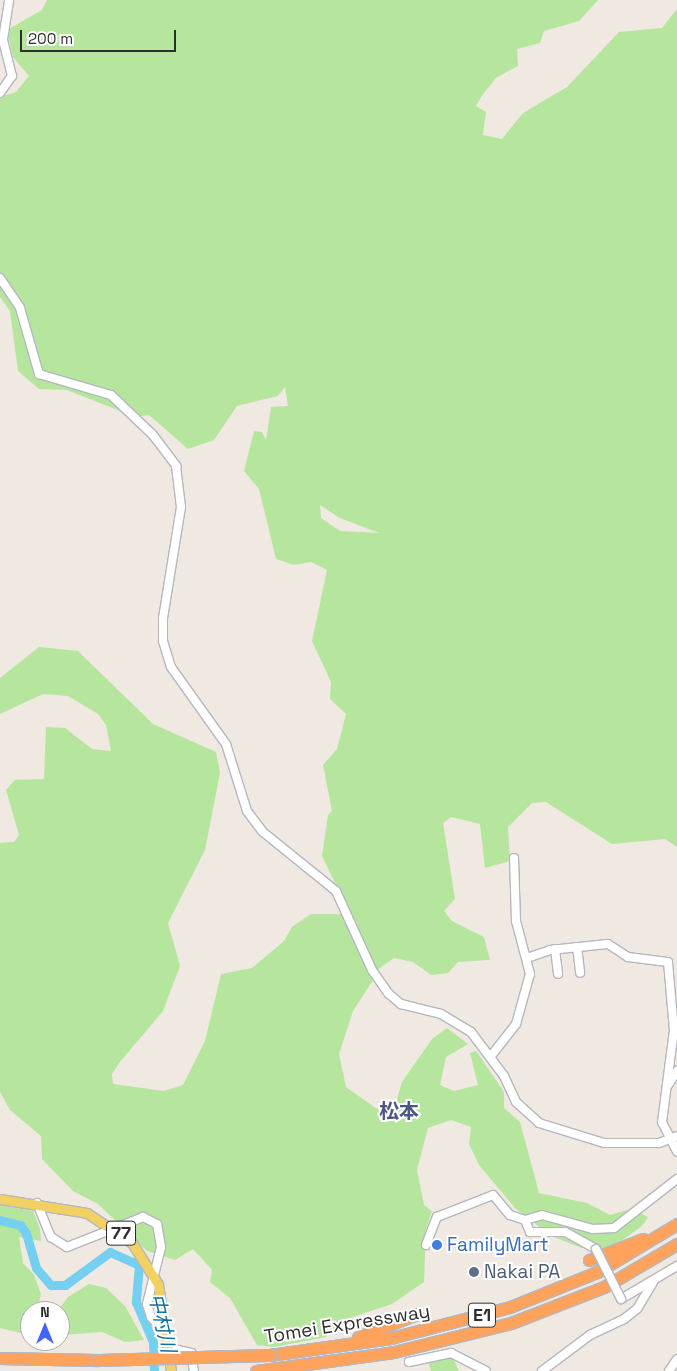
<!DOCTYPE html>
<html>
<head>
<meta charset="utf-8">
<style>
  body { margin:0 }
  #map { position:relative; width:677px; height:1371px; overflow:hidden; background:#efe9e1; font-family:"Space Grotesk","Noto Sans JP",sans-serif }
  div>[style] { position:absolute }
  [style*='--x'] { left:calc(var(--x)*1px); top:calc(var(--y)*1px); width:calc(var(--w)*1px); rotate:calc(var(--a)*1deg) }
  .green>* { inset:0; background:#b6e59e }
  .river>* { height:9px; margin:-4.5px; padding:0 4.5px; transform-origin:4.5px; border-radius:4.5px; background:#75cff0 }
  .roads { filter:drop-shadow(1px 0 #b4b7c1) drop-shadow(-1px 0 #b4b7c1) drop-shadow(0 1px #b4b7c1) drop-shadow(0 -1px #b4b7c1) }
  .minor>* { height:8px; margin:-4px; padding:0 4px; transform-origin:4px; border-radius:4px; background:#fff }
  .major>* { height:9px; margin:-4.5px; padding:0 4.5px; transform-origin:4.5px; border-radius:4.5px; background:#f2d163 }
  .highway>* { height:11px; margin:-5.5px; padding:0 5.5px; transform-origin:5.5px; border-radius:5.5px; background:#ffa35c }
  .bridges { filter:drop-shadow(1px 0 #b4b7c1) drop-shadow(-1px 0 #b4b7c1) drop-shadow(0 1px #b4b7c1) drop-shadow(0 -1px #b4b7c1) }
  .minor-bridge>* { height:8px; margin:-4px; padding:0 4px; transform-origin:4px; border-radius:4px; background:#fff }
  .highway-bridge>* { height:11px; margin:-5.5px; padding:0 5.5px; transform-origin:5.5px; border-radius:5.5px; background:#ffa35c }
  .dots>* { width:14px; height:14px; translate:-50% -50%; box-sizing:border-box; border:2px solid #fff; border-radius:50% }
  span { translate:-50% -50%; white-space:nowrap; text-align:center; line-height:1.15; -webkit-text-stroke:4px #fff; paint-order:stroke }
  .shield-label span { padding:1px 4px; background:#fff; border:1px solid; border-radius:4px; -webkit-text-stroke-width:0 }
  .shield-label { font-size:18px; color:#2e2e2e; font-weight:700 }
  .shop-label { font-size:19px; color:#366cbe }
  .left { translate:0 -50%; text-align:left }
  .service-label { font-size:19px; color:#4e5e75 }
  .street-label { font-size:19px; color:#2e2e2e }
  .neighbourhood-label { font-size:20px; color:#4d5680; font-weight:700 }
  .water-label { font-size:20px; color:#0d6fa3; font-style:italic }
  .north { position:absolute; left:20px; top:1301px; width:50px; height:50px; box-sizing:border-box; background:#fff; border:1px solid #ababab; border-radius:50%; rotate:0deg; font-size:14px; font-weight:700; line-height:20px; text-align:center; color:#2e2e2e }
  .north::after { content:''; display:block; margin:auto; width:18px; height:22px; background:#4264fb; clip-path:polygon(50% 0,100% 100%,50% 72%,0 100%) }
  .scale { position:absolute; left:20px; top:30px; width:156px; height:22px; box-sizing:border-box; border:2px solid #2e2e2e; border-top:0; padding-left:6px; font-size:15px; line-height:18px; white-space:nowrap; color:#2e2e2e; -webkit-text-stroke:4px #fff; paint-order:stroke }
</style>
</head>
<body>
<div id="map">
  <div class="green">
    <div style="clip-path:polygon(evenodd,47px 0,598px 0,579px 21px,544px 31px,540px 43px,517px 49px,518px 66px,496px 78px,483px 94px,476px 106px,486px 112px,483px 135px,502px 139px,523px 113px,567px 87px,619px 32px,662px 28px,677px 9px,677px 847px,665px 839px,612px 844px,546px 802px,532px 803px,508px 827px,510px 861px,485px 868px,480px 824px,451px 817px,443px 823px,455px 899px,444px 911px,452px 921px,484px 937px,490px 960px,458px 962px,448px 973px,431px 975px,413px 962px,394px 958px,377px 970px,322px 856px,328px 815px,332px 811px,323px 765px,337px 749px,346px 714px,330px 699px,331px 682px,312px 641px,327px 570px,311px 562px,294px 565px,276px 559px,259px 489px,244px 471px,254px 431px,262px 432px,266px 440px,271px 407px,288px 406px,285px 387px,278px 396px,237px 406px,214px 440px,188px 449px,149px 415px,135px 417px,67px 390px,39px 389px,18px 371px,10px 311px,0 297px,0 97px,16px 92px,29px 76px,13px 57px,7px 30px,42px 10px,47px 0,320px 505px,340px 518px,379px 533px,340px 531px,321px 518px,320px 505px)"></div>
    <div style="clip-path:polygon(39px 647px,78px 651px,153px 724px,216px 752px,220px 773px,205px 850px,168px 923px,180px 966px,163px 1011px,119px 1063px,112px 1074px,113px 1084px,164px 1091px,183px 1085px,205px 1041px,221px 974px,252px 968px,284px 941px,292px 927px,311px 914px,345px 914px,373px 980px,353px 1011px,339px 1054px,346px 1087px,391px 1119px,402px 1082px,432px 1039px,447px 1028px,468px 1044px,446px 1057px,440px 1085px,454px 1091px,478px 1085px,470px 1053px,476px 1051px,504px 1092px,504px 1108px,520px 1122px,539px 1193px,587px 1203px,610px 1215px,631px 1209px,648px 1217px,642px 1226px,610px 1249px,582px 1248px,551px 1236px,515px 1208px,479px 1165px,469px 1144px,471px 1127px,451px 1120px,428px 1128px,417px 1170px,424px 1205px,432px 1211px,426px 1229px,424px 1282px,392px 1304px,350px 1318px,326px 1337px,274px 1347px,257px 1345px,230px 1298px,210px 1282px,212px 1270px,193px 1249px,175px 1260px,147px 1251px,98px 1204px,73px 1191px,42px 1159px,41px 1136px,10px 1110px,0 1092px,0 843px,14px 842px,19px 835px,6px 790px,15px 780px,44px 779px,46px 727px,65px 728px,92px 749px,111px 751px,106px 725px,98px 714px,68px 696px,43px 694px,0 714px,0 678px)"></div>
    <div style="clip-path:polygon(0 1205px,33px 1211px,40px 1229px,41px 1241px,19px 1237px,23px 1263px,34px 1275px,41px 1294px,37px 1311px,30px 1311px,25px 1334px,0 1328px)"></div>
    <div style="clip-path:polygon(89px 1284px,106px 1288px,125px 1306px,144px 1340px,125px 1342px,102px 1332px,60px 1335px,58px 1311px,68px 1297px)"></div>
    <div style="clip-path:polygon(442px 1349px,449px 1349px,459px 1371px,431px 1371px,428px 1361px)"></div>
  </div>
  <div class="river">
    <div style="--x:0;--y:1220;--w:21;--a:14"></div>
    <div style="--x:20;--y:1225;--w:10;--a:53"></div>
    <div style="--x:26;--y:1233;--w:36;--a:74"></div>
    <div style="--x:36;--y:1268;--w:23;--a:49"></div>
    <div style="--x:51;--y:1285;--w:14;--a:0"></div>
    <div style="--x:65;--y:1285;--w:56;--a:-36.3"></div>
    <div style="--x:110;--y:1252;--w:32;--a:24"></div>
    <div style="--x:139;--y:1265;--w:37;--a:95"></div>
    <div style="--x:136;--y:1302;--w:43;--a:67"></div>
    <div style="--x:153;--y:1342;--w:29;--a:88"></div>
  </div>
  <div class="roads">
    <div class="minor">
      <div style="--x:0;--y:93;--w:21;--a:-55"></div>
      <div style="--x:12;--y:76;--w:38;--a:-104"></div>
      <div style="--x:3;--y:39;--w:39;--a:-81"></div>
      <div style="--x:0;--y:278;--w:36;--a:56"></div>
      <div style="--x:20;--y:308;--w:69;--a:73.9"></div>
      <div style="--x:39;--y:374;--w:75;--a:16.3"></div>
      <div style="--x:111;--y:395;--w:58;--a:43.6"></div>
      <div style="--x:153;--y:435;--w:39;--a:53"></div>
      <div style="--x:176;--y:466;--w:41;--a:83"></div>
      <div style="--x:181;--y:507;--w:112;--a:99.2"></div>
      <div style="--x:163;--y:618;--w:23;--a:90"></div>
      <div style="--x:163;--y:641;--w:27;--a:73"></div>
      <div style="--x:171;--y:667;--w:95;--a:54.5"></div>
      <div style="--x:226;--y:744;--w:70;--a:72.6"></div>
      <div style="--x:247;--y:811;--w:26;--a:53"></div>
      <div style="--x:263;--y:832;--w:94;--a:38.9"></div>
      <div style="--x:336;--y:891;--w:87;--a:65.5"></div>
      <div style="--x:372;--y:970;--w:29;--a:55"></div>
      <div style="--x:389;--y:994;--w:16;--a:40"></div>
      <div style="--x:401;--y:1004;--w:41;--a:14"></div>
      <div style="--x:441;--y:1014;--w:35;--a:31"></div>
      <div style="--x:471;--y:1032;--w:55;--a:53.1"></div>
      <div style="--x:504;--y:1076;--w:29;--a:65"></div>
      <div style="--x:516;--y:1102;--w:31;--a:42"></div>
      <div style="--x:539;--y:1123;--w:68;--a:17.1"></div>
      <div style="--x:604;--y:1143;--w:55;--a:0"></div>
      <div style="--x:659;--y:1143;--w:19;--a:-21"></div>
      <div style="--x:577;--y:947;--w:26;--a:83"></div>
      <div style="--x:555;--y:949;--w:25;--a:83"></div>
      <div style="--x:527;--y:958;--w:24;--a:-19"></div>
      <div style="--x:550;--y:950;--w:58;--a:-5.9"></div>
      <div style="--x:608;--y:944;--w:24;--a:33"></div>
      <div style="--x:628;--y:957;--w:40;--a:7.1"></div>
      <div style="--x:668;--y:962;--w:68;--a:85"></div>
      <div style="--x:674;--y:1030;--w:93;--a:97.4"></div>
      <div style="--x:662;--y:1122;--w:33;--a:63"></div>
      <div style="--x:491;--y:1056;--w:41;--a:-52"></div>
      <div style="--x:516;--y:1024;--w:52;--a:-74.4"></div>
      <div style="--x:530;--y:974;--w:55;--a:-104.8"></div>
      <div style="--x:516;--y:921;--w:63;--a:-91.8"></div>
      <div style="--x:668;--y:1085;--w:17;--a:-57"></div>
      <div style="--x:37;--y:1203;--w:37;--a:68"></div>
      <div style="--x:51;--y:1237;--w:19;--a:32"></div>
      <div style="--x:67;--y:1247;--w:82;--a:-21.5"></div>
      <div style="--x:143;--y:1217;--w:16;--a:27"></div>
      <div style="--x:157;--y:1224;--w:23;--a:80"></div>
      <div style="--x:161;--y:1247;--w:59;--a:103.8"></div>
      <div style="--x:147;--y:1304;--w:14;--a:73"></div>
      <div style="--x:151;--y:1317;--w:25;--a:50"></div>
      <div style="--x:426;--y:1245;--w:30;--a:-69"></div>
      <div style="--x:437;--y:1217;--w:60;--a:-21.4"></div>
      <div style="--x:493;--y:1195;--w:26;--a:50"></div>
      <div style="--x:510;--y:1215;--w:16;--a:18"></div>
      <div style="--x:596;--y:1249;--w:35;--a:-151"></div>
      <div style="--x:565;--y:1232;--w:35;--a:180"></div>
      <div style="--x:530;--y:1232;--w:13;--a:-113"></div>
      <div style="--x:525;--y:1220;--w:18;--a:-16"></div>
      <div style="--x:542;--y:1215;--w:53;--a:15.4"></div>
      <div style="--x:593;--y:1229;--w:21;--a:-3"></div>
      <div style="--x:614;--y:1228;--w:80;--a:-37.9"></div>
      <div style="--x:621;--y:1299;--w:65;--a:-30.5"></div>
      <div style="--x:168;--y:1348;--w:24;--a:12"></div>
      <div style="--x:191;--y:1353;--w:18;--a:81"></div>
      <div style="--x:409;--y:1362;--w:43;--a:-12.1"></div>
      <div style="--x:451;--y:1353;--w:39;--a:27"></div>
      <div style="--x:542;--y:1371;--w:60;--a:-36.9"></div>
      <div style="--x:590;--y:1335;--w:38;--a:-25"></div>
      <div style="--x:624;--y:1319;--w:16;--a:-38"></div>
      <div style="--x:637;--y:1309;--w:31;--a:-59"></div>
      <div style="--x:669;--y:1371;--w:14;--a:-56"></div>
    </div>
    <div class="major">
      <div style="--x:0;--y:1199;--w:88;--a:9.1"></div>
      <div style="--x:87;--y:1213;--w:54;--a:33.7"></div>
      <div style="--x:132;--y:1243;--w:49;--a:57.6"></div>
      <div style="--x:158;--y:1284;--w:88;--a:81.5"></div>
    </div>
    <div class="highway">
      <div style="--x:589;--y:1260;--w:58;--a:-21.3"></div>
      <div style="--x:358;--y:1337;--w:63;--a:-21.3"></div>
      <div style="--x:270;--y:1355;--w:122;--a:-8"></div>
      <div style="--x:391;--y:1338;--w:123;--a:-14.6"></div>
      <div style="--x:510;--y:1307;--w:94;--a:-21.9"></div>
      <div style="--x:597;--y:1272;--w:93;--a:-31"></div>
      <div style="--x:0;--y:1358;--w:97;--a:1.2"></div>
      <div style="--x:256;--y:1371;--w:139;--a:-7.8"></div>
      <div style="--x:394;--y:1352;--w:121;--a:-13.9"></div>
      <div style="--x:511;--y:1323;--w:100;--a:-21.2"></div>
      <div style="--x:604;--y:1287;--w:85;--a:-30.5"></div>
    </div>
  </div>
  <div class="bridges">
    <div class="minor-bridge">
      <div style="--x:596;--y:1249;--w:56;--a:63.4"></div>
    </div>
    <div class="highway-bridge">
      <div style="--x:97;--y:1360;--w:173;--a:-1.7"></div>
    </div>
  </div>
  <div class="dots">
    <div style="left:437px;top:1245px;background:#3f7fe0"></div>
    <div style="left:474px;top:1272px;background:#5c6f8a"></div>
  </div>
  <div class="shield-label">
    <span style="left:121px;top:1233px">77</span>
    <span style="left:482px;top:1315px">E1</span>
  </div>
  <div class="shop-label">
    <span class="left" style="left:447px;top:1245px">FamilyMart</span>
  </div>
  <div class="service-label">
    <span class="left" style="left:484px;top:1272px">Nakai PA</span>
  </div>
  <div class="street-label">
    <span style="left:347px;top:1324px;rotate:-9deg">Tomei Expressway</span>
  </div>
  <div class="neighbourhood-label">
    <span style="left:399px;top:1111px">松本</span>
  </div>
  <div class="water-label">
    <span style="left:162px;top:1323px;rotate:77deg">中村川</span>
  </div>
  <div class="north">N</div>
  <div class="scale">200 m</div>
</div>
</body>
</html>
